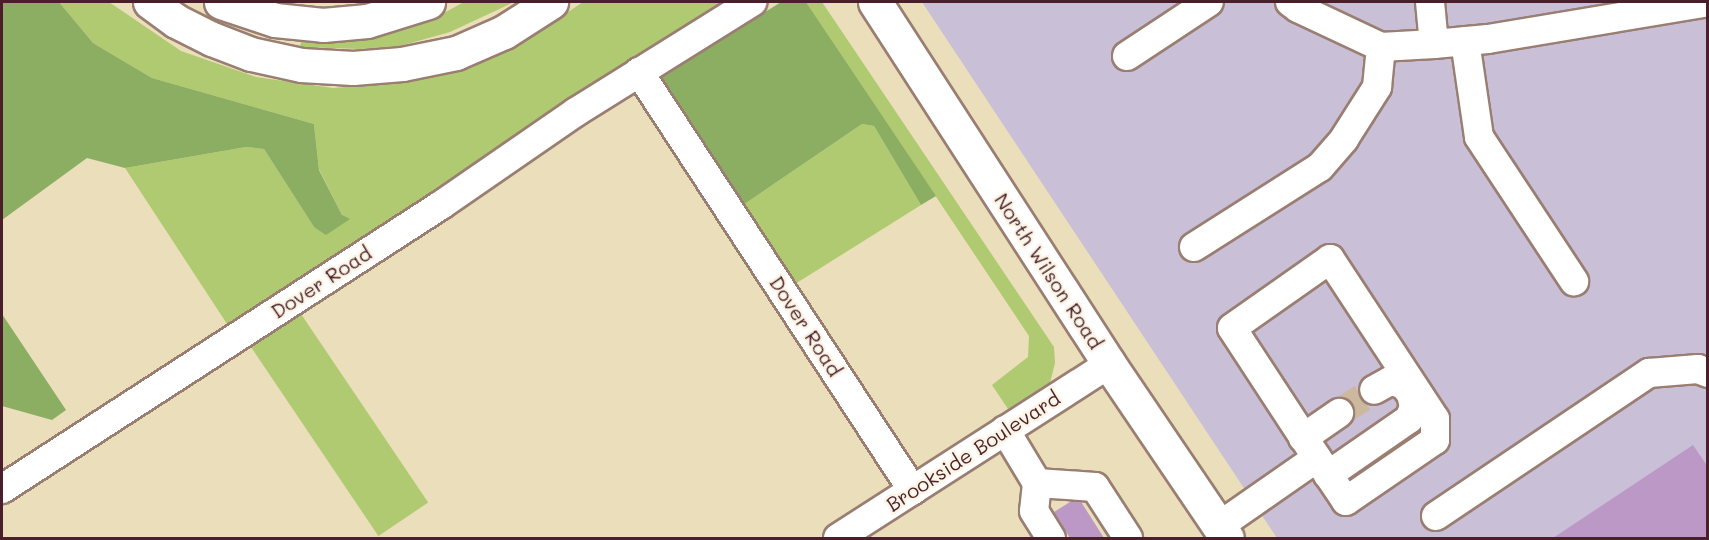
<!DOCTYPE html>
<html>
<head>
<meta charset="utf-8">
<style>
  body { margin:0 }
  #map { position:relative; width:1709px; height:540px; overflow:hidden; background:#ebdeba; font-family:Mali,sans-serif }
  div>[style] { position:absolute }
  [style*='--x'] { left:calc(var(--x)*1px); top:calc(var(--y)*1px); width:calc(var(--w)*1px); rotate:calc(var(--a)*1deg) }
  .industrial>* { inset:0; background:#c9bfd7 }
  .green>* { inset:0; background:#afca70; transform-origin:0 0 }
  .forest>* { inset:0; background:#8bae62 }
  .building>* { inset:0; background:#bc98c6 }
  .minor-tunnel>* { height:28px; margin-top:-14px; transform-origin:0; background:repeating-linear-gradient(90deg,#cbb89d 0 28px,transparent 0 42px) }
  .roads { filter:drop-shadow(2px 0 #9a7e72) drop-shadow(-2px 0 #9a7e72) drop-shadow(0 2px #9a7e72) drop-shadow(0 -2px #9a7e72) }
  .minor>* { height:28px; margin:-14px; padding:0 14px; transform-origin:14px; border-radius:14px; background:#fff }
  .major>* { height:33px; margin:-16.5px; padding:0 16.5px; transform-origin:16.5px; border-radius:16.5px; background:#fff }
  .highway>* { height:33px; margin:-16.5px; padding:0 16.5px; transform-origin:16.5px; border-radius:16.5px; background:#fff }
  span { translate:-50% -50%; white-space:nowrap; text-align:center; line-height:1.15; -webkit-text-stroke:5px #fcf5e5; paint-order:stroke }
  .street-label { font-size:20px; color:#4a1f2b }
  .frame { position:absolute; inset:0; border:3px solid #4a1f2b; pointer-events:none }
</style>
</head>
<body>
<div id="map">
  <div class="industrial">
    <div style="clip-path:polygon(922px 2px,1707px 2px,1707px 538px,1277px 538px)"></div>
  </div>
  <div class="green">
    <div style="clip-path:polygon(59px 2px,109px 2px,181px 51px,256px 77px,333px 88px,410px 82px,473px 66px,519px 45px,583px 2px,733px 2px,231px 330px,125px 168px,246px 147px,264px 149px,314px 227px,342px 215px,319px 169px,314px 124px,152px 78px,93px 43px)"></div>
    <div style="clip-path:polygon(464px 2px,514px 2px,450px 32px,400px 46px,360px 49px,300px 47px,302px 37px,350px 38px,390px 32px,442px 14px)"></div>
    <div style="clip-path:polygon(806px 2px,822px 2px,1054px 347px,1055px 363px,1050px 383px,1008px 409px,992px 385px,1028px 357px,1029px 336px)"></div>
    <div style="clip-path:polygon(862px 124px,874px 126px,921px 205px,795px 284px,743px 205px)"></div>
    <div style="left:299px;top:311px;width:231px;height:60px;rotate:56deg"></div>
  </div>
  <div class="forest">
    <div style="clip-path:polygon(2px 2px,59px 2px,93px 43px,152px 78px,314px 124px,319px 170px,342px 215px,350px 219px,326px 235px,314px 227px,264px 149px,246px 147px,125px 168px,87px 158px,2px 220px)"></div>
    <div style="clip-path:polygon(781px 2px,806px 2px,936px 196px,921px 205px,874px 126px,862px 124px,743px 205px,661px 78px)"></div>
    <div style="clip-path:polygon(2px 314px,66px 410px,52px 420px,2px 406px)"></div>
  </div>
  <div class="building">
    <div style="clip-path:polygon(1693px 445px,1708px 467px,1708px 538px,1553px 538px)"></div>
    <div style="clip-path:polygon(1078px 497px,1104px 538px,1070px 538px,1054px 512px)"></div>
  </div>
  <div class="minor-tunnel">
    <div style="--x:1339;--y:413;--w:42;--a:-33.3"></div>
  </div>
  <div class="roads">
    <div class="minor">
      <div style="--x:1290;--y:2;--w:10;--a:37"></div>
      <div style="--x:1298;--y:8;--w:92;--a:25.2"></div>
      <div style="--x:1430;--y:2;--w:42;--a:84.6"></div>
      <div style="--x:1434;--y:44;--w:54;--a:-5.3"></div>
      <div style="--x:1488;--y:39;--w:223;--a:-9.5"></div>
      <div style="--x:1465;--y:41;--w:97;--a:81.7"></div>
      <div style="--x:1479;--y:137;--w:173;--a:56.6"></div>
      <div style="--x:1127;--y:56;--w:98;--a:-33.4"></div>
      <div style="--x:639;--y:72;--w:500;--a:56.8"></div>
      <div style="--x:1194;--y:247;--w:149;--a:-32.4"></div>
      <div style="--x:1320;--y:167;--w:37;--a:-49"></div>
      <div style="--x:1344;--y:139;--w:62;--a:-57.6"></div>
      <div style="--x:1377;--y:87;--w:40;--a:-84.3"></div>
      <div style="--x:1381;--y:47;--w:53;--a:-3.2"></div>
      <div style="--x:1005;--y:430;--w:62;--a:58.9"></div>
      <div style="--x:1037;--y:483;--w:58;--a:3.9"></div>
      <div style="--x:1095;--y:487;--w:61;--a:57.1"></div>
      <div style="--x:1303;--y:438;--w:44;--a:-34.8"></div>
      <div style="--x:1328;--y:475;--w:98;--a:-34.7"></div>
      <div style="--x:1409;--y:419;--w:13;--a:-67"></div>
      <div style="--x:1414;--y:407;--w:13;--a:-103"></div>
      <div style="--x:1411;--y:394;--w:13;--a:-129"></div>
      <div style="--x:1403;--y:384;--w:13;--a:-167"></div>
      <div style="--x:1390;--y:381;--w:18;--a:151"></div>
      <div style="--x:1037;--y:483;--w:28;--a:96"></div>
      <div style="--x:1034;--y:511;--w:32;--a:58"></div>
      <div style="--x:2;--y:489;--w:523;--a:-32.9"></div>
      <div style="--x:441;--y:205;--w:164;--a:-34.6"></div>
      <div style="--x:576;--y:112;--w:208;--a:-32"></div>
      <div style="--x:1436;--y:516;--w:257;--a:-33.9"></div>
      <div style="--x:1649;--y:373;--w:49;--a:-4.7"></div>
      <div style="--x:1698;--y:369;--w:11;--a:22"></div>
      <div style="--x:1219;--y:526;--w:119;--a:-34.8"></div>
      <div style="--x:1317;--y:458;--w:155;--a:-123.2"></div>
      <div style="--x:1232;--y:328;--w:120;--a:-35.1"></div>
      <div style="--x:1330;--y:259;--w:191;--a:56.7"></div>
      <div style="--x:1435;--y:419;--w:21;--a:90"></div>
      <div style="--x:1435;--y:440;--w:108;--a:145.6"></div>
      <div style="--x:1346;--y:501;--w:52;--a:-124"></div>
      <div style="--x:838;--y:538;--w:322;--a:-32.7"></div>
    </div>
    <div class="major">
      <div style="--x:875;--y:2;--w:431;--a:57.1"></div>
      <div style="--x:1109;--y:364;--w:210;--a:55.9"></div>
    </div>
    <div class="highway">
      <div style="--x:150;--y:2;--w:32;--a:36"></div>
      <div style="--x:176;--y:21;--w:40;--a:26.6"></div>
      <div style="--x:212;--y:39;--w:42;--a:21"></div>
      <div style="--x:251;--y:54;--w:51;--a:12.4"></div>
      <div style="--x:301;--y:65;--w:52;--a:3.3"></div>
      <div style="--x:353;--y:68;--w:49;--a:-4.7"></div>
      <div style="--x:402;--y:64;--w:55;--a:-11.5"></div>
      <div style="--x:456;--y:53;--w:52;--a:-23.6"></div>
      <div style="--x:504;--y:32;--w:56;--a:-32.6"></div>
      <div style="--x:221;--y:2;--w:57;--a:18.4"></div>
      <div style="--x:275;--y:20;--w:48;--a:5.9"></div>
      <div style="--x:323;--y:25;--w:44;--a:-5.2"></div>
      <div style="--x:367;--y:21;--w:64;--a:-17.3"></div>
    </div>
  </div>
  <div class="street-label">
    <span style="left:1049px;top:271px;rotate:57deg">North Wilson Road</span>
    <span style="left:321px;top:282px;rotate:-33deg">Dover Road</span>
    <span style="left:806px;top:326px;rotate:57deg">Dover Road</span>
    <span style="left:973px;top:451px;rotate:-33deg">Brookside Boulevard</span>
  </div>
  <div class="frame"></div>
</div>
</body>
</html>
